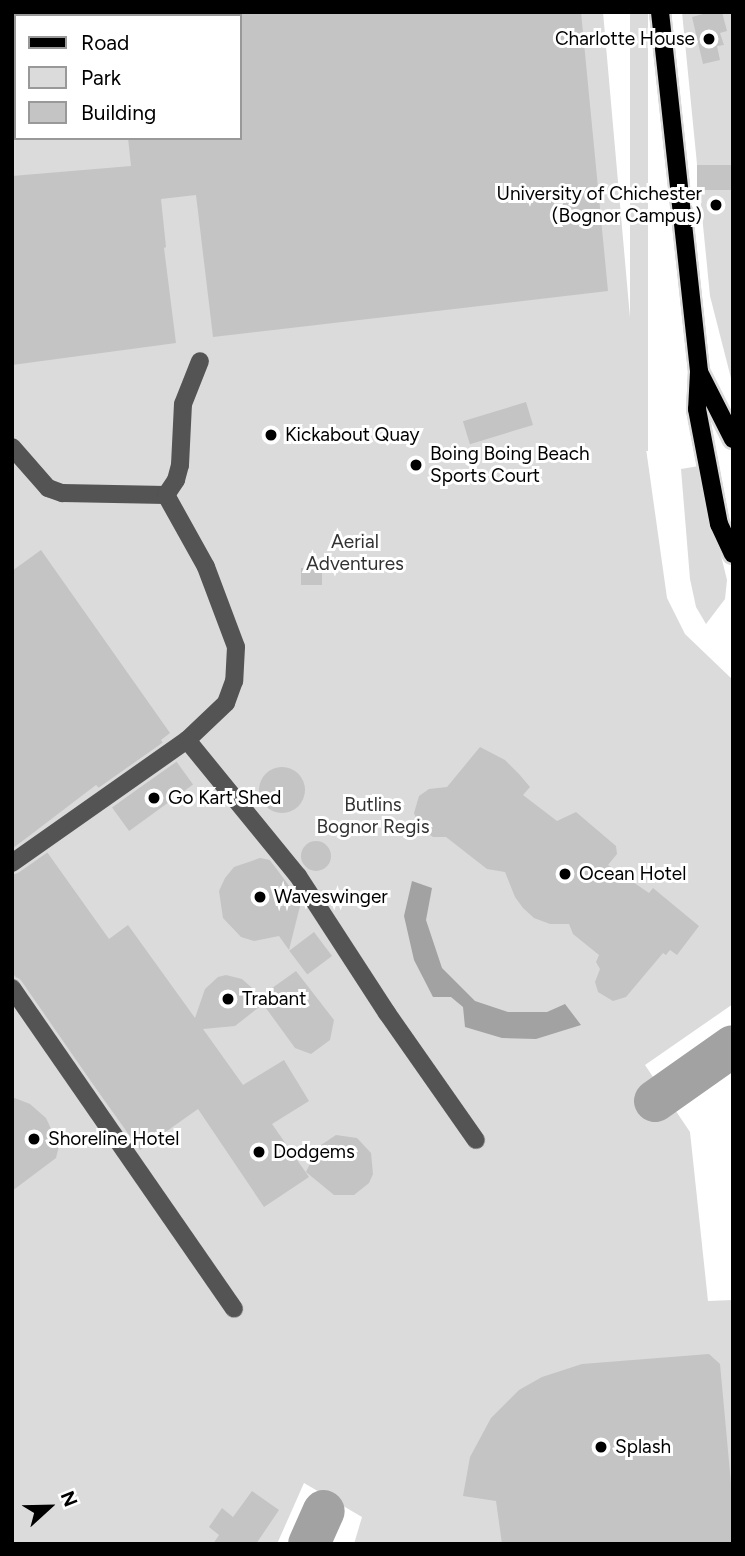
<!DOCTYPE html>
<html>
<head>
<meta charset="utf-8">
<style>
  body { margin:0 }
  #map { position:relative; width:745px; height:1556px; overflow:hidden; background:#fff; font-family:Figtree,sans-serif }
  div>[style] { position:absolute }
  [style*='--x'] { left:calc(var(--x)*1px); top:calc(var(--y)*1px); width:calc(var(--w)*1px); rotate:calc(var(--a)*1deg) }
  .green>* { inset:0; background:#dbdbdb; transform-origin:0 0 }
  .water>* { inset:0; background:#a2a2a2 }
  .river>* { height:42px; margin:-21px; padding:0 21px; transform-origin:21px; border-radius:21px; background:#a2a2a2 }
  .building>* { inset:0; background:#c4c4c4; transform-origin:0 0 }
  .round { border-radius:50% }
  .roads { filter:drop-shadow(2px 0 #dbdbdb) drop-shadow(-2px 0 #dbdbdb) drop-shadow(0 2px #dbdbdb) drop-shadow(0 -2px #dbdbdb) }
  .minor>* { height:18px; margin:-9px; padding:0 9px; transform-origin:9px; border-radius:9px; background:#545454 }
  .major>* { height:18px; margin:-9px; padding:0 9px; transform-origin:9px; border-radius:9px; background:#000 }
  .dots>* { width:19px; height:19px; translate:-50% -50%; box-sizing:border-box; border:4px solid #fff; border-radius:50% }
  span { translate:-50% -50%; white-space:nowrap; text-align:center; line-height:1.15; -webkit-text-stroke:6px #fff; paint-order:stroke }
  .poi-label { font-size:19px; color:#000 }
  .right { translate:-100% -50%; text-align:right }
  .left { translate:0 -50%; text-align:left }
  .park-label { font-size:19px; color:#323232 }
  .frame { position:absolute; inset:0; border:14px solid #000; pointer-events:none }
  .legend { position:absolute; left:14px; top:14px; width:228px; height:126px; box-sizing:border-box; background:#fff; border:2px solid #999; margin:0; padding:9px 12px; list-style:none; font-size:21px; color:#000 }
  .legend li { display:flex; align-items:center; gap:14px; height:35px }
  .legend b { width:35px; border:2px solid #999 }
  .north { position:absolute; left:14px; top:1472px; width:70px; height:70px; -webkit-text-stroke:5px #fff; paint-order:stroke; rotate:68deg; font-size:19px; font-weight:700; line-height:28px; text-align:center; color:#000 }
  .north::after { content:''; display:block; margin:auto; width:24px; height:32px; background:#000; clip-path:polygon(50% 0,100% 100%,50% 72%,0 100%) }
</style>
</head>
<body>
<div id="map">
  <div class="green">
    <div style="clip-path:polygon(evenodd,12px 12px,603px 12px,634px 363px,667px 598px,685px 634px,733px 680px,733px 1004px,645px 1065px,690px 1132px,708px 1301px,733px 1300px,733px 1544px,354px 1544px,362px 1517px,304px 1483px,277px 1544px,12px 1544px,12px 12px,16px 16px,240px 16px,240px 138px,16px 138px,16px 16px)"></div>
    <div style="left:630px;top:12px;width:18px;height:439px"></div>
    <div style="clip-path:polygon(682px 12px,733px 12px,733px 386px,710px 296px)"></div>
    <div style="clip-path:polygon(699px 466px,727px 580px,725px 599px,706px 624px,696px 607px,690px 579px,681px 469px)"></div>
  </div>
  <div class="water">
    <div style="clip-path:polygon(412px 881px,432px 888px,426px 920px,442px 968px,475px 1001px,508px 1012px,547px 1012px,565px 1004px,581px 1025px,536px 1039px,502px 1038px,465px 1027px,463px 1007px,451px 997px,433px 997px,414px 960px,404px 916px)"></div>
  </div>
  <div class="river">
    <div style="--x:655;--y:1101;--w:95;--a:-35.2"></div>
    <div style="--x:309;--y:1544;--w:36;--a:-66"></div>
  </div>
  <div class="building">
    <div style="clip-path:polygon(240px 12px,581px 12px,608px 291px,213px 337px,196px 195px,161px 199px,166px 247px,164px 248px,176px 343px,12px 365px,12px 176px,131px 166px,128px 138px,240px 138px)"></div>
    <div style="clip-path:polygon(710px 12px,722px 12px,727px 31px,720px 33px,724px 45px,717px 46px,720px 60px,703px 64px,692px 17px)"></div>
    <div style="left:733px;top:165px;width:25px;height:36px;rotate:90deg"></div>
    <div style="left:526px;top:402px;width:24px;height:66px;rotate:73deg"></div>
    <div style="clip-path:polygon(41px 550px,170px 733px,161px 740px,163px 743px,99px 788px,96px 785px,12px 849px,12px 571px)"></div>
    <div style="left:301px;top:568px;width:21px;height:17px"></div>
    <div style="clip-path:polygon(480px 747px,505px 760px,519px 774px,530px 787px,523px 795px,557px 821px,576px 812px,616px 846px,617px 854px,608px 865px,649px 893px,653px 888px,699px 926px,677px 955px,670px 950px,666px 955px,663px 953px,626px 997px,613px 1001px,598px 992px,595px 982px,600px 969px,596px 962px,599px 955px,573px 934px,569px 924px,550px 924px,534px 918px,523px 908px,515px 897px,505px 872px,487px 869px,446px 837px,433px 837px,420px 828px,414px 813px,419px 796px,429px 789px,447px 787px)"></div>
    <div style="left:176px;top:761px;width:29px;height:79px;rotate:54deg"></div>
    <div class="round" style="left:259px;top:767px;width:46px;height:46px"></div>
    <div class="round" style="left:301px;top:841px;width:30px;height:30px"></div>
    <div style="clip-path:polygon(47px 852px,109px 939px,128px 925px,195px 1018px,205px 989px,218px 977px,226px 975px,242px 979px,261px 996px,296px 971px,334px 1020px,330px 1040px,311px 1054px,295px 1048px,263px 1004px,235px 1026px,203px 1029px,243px 1085px,284px 1060px,309px 1101px,272px 1124px,309px 1177px,264px 1207px,198px 1109px,140px 1150px,12px 972px,12px 874px)"></div>
    <div style="clip-path:polygon(260px 858px,270px 860px,301px 902px,289px 950px,279px 936px,254px 941px,241px 937px,223px 918px,219px 891px,225px 878px,234px 867px)"></div>
    <div style="left:314px;top:932px;width:30px;height:31px;rotate:53deg"></div>
    <div style="clip-path:polygon(12px 1097px,30px 1104px,46px 1118px,59px 1146px,56px 1158px,12px 1191px)"></div>
    <div style="clip-path:polygon(336px 1135px,357px 1138px,371px 1153px,373px 1174px,369px 1183px,354px 1195px,334px 1195px,306px 1172px,318px 1147px)"></div>
    <div style="clip-path:polygon(709px 1354px,720px 1364px,733px 1505px,733px 1544px,502px 1544px,496px 1501px,463px 1496px,470px 1457px,491px 1418px,519px 1390px,542px 1377px,582px 1364px)"></div>
    <div style="clip-path:polygon(252px 1491px,279px 1510px,256px 1544px,213px 1544px,219px 1535px,209px 1527px,222px 1508px,233px 1517px)"></div>
  </div>
  <div class="roads">
    <div class="minor">
      <div style="--x:12;--y:447;--w:55;--a:48.7"></div>
      <div style="--x:48;--y:488;--w:15;--a:20"></div>
      <div style="--x:62;--y:493;--w:104;--a:1.1"></div>
      <div style="--x:166;--y:495;--w:82;--a:60.9"></div>
      <div style="--x:206;--y:567;--w:85;--a:69.4"></div>
      <div style="--x:236;--y:647;--w:34;--a:93"></div>
      <div style="--x:234;--y:681;--w:23;--a:110"></div>
      <div style="--x:226;--y:703;--w:54;--a:136.5"></div>
      <div style="--x:187;--y:740;--w:176;--a:50.8"></div>
      <div style="--x:298;--y:876;--w:163;--a:57"></div>
      <div style="--x:387;--y:1013;--w:155;--a:55"></div>
      <div style="--x:166;--y:495;--w:18;--a:-56"></div>
      <div style="--x:176;--y:480;--w:16;--a:-75"></div>
      <div style="--x:180;--y:465;--w:61;--a:-87.2"></div>
      <div style="--x:183;--y:404;--w:46;--a:-68.4"></div>
      <div style="--x:12;--y:863;--w:214;--a:-35.1"></div>
      <div style="--x:12;--y:988;--w:390;--a:55.3"></div>
    </div>
    <div class="major">
      <div style="--x:660;--y:12;--w:362;--a:83.8"></div>
      <div style="--x:699;--y:372;--w:37;--a:93"></div>
      <div style="--x:697;--y:409;--w:117;--a:79.2"></div>
      <div style="--x:719;--y:524;--w:33;--a:65"></div>
      <div style="--x:699;--y:372;--w:75;--a:63.1"></div>
    </div>
  </div>
  <div class="dots">
    <div style="left:709px;top:39px;background:#000"></div>
    <div style="left:716px;top:205px;background:#000"></div>
    <div style="left:271px;top:435px;background:#000"></div>
    <div style="left:416px;top:465px;background:#000"></div>
    <div style="left:154px;top:798px;background:#000"></div>
    <div style="left:565px;top:874px;background:#000"></div>
    <div style="left:260px;top:897px;background:#000"></div>
    <div style="left:228px;top:999px;background:#000"></div>
    <div style="left:34px;top:1139px;background:#000"></div>
    <div style="left:259px;top:1152px;background:#000"></div>
    <div style="left:601px;top:1447px;background:#000"></div>
  </div>
  <div class="poi-label">
    <span class="right" style="left:695px;top:39px">Charlotte House</span>
    <span class="right" style="left:702px;top:205px">University of Chichester<br>(Bognor Campus)</span>
    <span class="left" style="left:285px;top:435px">Kickabout Quay</span>
    <span class="left" style="left:430px;top:465px">Boing Boing Beach<br>Sports Court</span>
    <span class="left" style="left:168px;top:798px">Go Kart Shed</span>
    <span class="left" style="left:579px;top:874px">Ocean Hotel</span>
    <span class="left" style="left:274px;top:897px">Waveswinger</span>
    <span class="left" style="left:242px;top:999px">Trabant</span>
    <span class="left" style="left:48px;top:1139px">Shoreline Hotel</span>
    <span class="left" style="left:273px;top:1152px">Dodgems</span>
    <span class="left" style="left:615px;top:1447px">Splash</span>
  </div>
  <div class="park-label">
    <span style="left:355px;top:553px">Aerial<br>Adventures</span>
    <span style="left:373px;top:816px">Butlins<br>Bognor Regis</span>
  </div>
  <div class="frame"></div>
  <ul class="legend">
  <li><b style="height:9px;background:#000"></b>Road</li>
  <li><b style="height:19px;background:#dbdbdb"></b>Park</li>
  <li><b style="height:19px;background:#c4c4c4"></b>Building</li>
  </ul>
  <div class="north">N</div>
</div>
</body>
</html>
